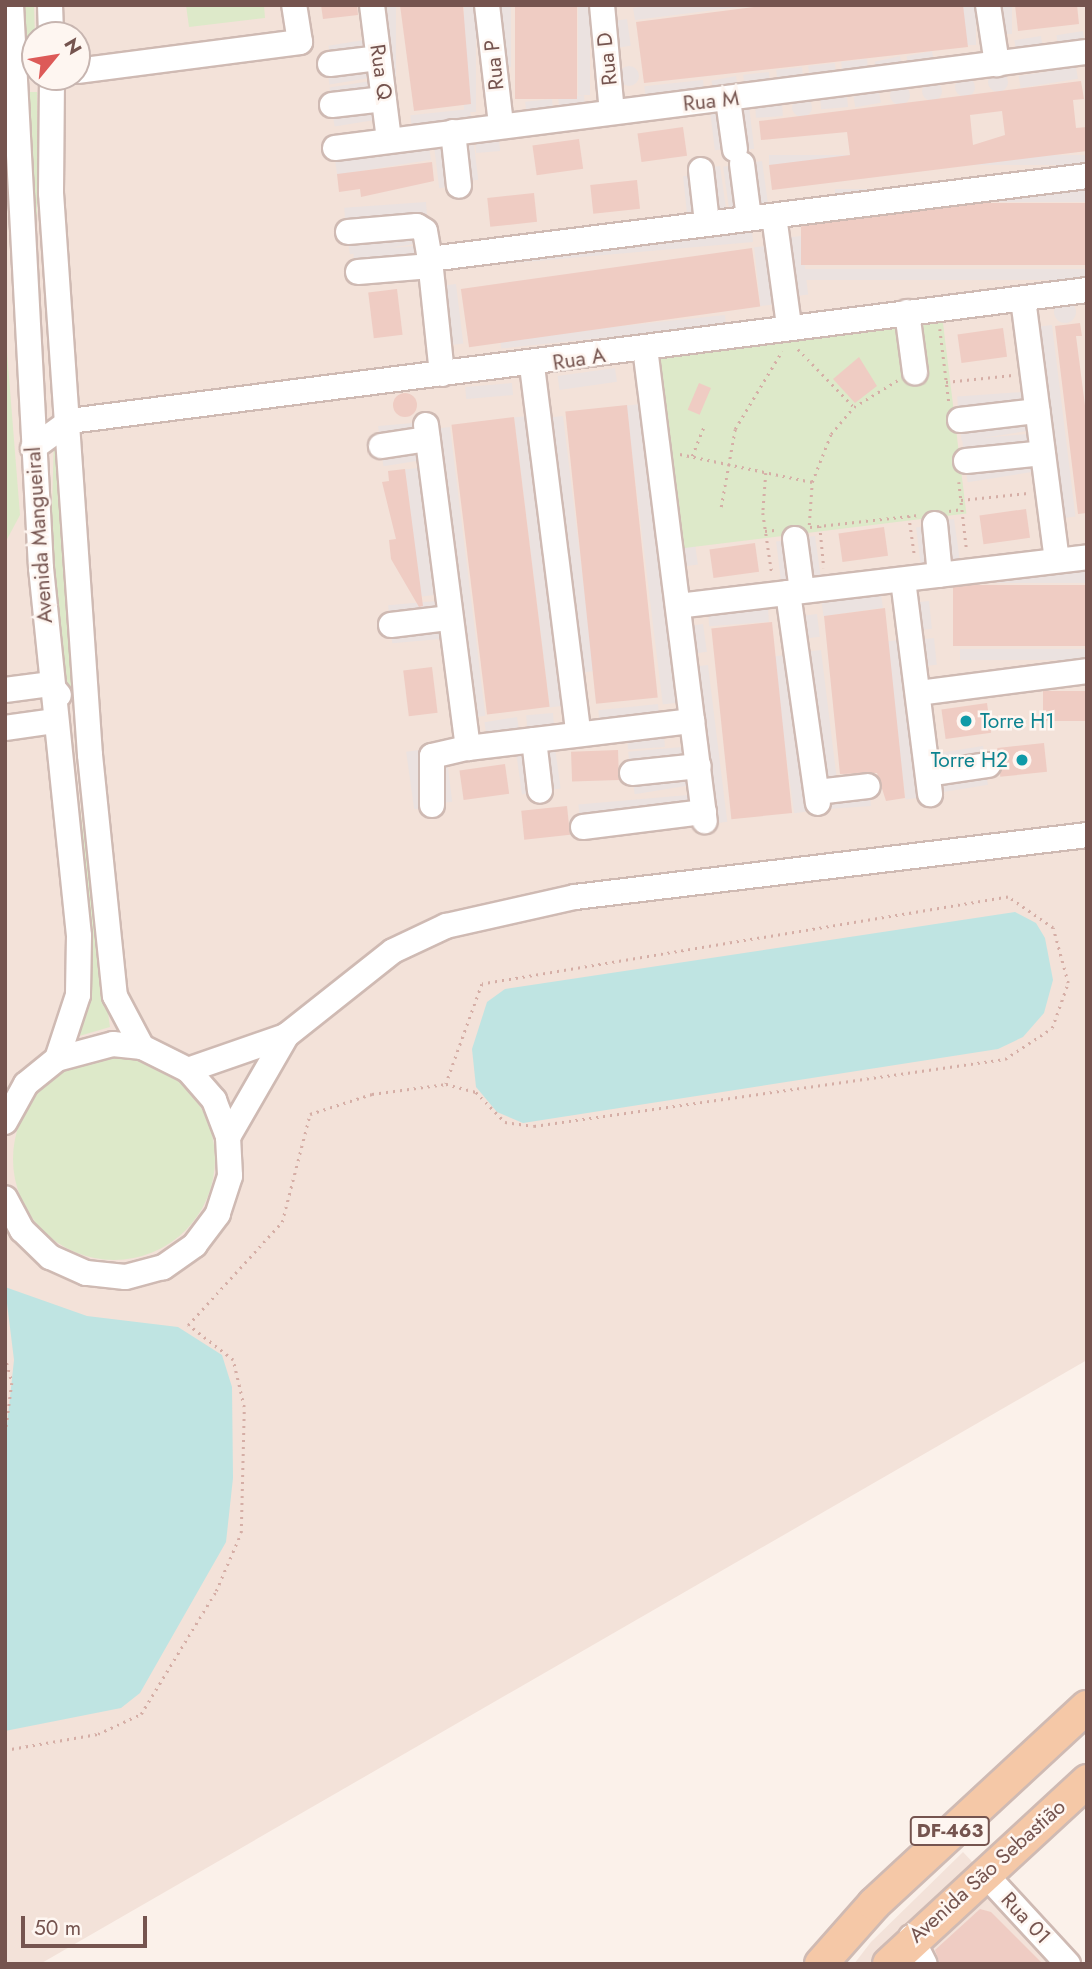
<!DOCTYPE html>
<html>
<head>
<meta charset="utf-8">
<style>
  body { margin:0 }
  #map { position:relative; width:1092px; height:1969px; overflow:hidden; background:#fbf1ea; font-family:Jost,sans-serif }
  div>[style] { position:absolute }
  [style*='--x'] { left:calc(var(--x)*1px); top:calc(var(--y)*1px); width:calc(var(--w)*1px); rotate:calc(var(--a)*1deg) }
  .residential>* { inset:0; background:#f3e2d9 }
  .industrial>* { inset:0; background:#ebe2e0; transform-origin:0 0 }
  .round { border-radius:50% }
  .green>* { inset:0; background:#dde9c9; transform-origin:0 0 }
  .water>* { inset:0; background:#bfe4e2 }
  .building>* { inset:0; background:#efccc3; transform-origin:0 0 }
  .path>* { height:2.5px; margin-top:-1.25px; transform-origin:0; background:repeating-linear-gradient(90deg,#d5aea6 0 2px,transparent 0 7px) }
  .roads { filter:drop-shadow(2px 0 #cfbab3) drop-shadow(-2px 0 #cfbab3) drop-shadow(0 2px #cfbab3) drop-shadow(0 -2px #cfbab3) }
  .minor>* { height:24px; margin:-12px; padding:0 12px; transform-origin:12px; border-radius:12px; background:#fff }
  .major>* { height:32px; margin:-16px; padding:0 16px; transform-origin:16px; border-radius:16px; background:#f5c8a7 }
  .dots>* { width:19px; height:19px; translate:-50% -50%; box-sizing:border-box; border:4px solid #fef6f1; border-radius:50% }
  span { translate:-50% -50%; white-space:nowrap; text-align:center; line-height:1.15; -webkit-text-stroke:5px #fef6f1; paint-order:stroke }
  .shield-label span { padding:2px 5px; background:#fef6f1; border:2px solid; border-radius:5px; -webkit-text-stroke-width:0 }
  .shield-label { font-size:19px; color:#75544f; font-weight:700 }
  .street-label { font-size:21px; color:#75544f }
  .culture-label { font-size:21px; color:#0d838f }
  .left { translate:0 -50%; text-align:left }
  .right { translate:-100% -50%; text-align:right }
  .frame { position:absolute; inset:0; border:7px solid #75544f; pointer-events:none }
  .north { position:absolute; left:21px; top:21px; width:70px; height:70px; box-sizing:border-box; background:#fef6f1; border:2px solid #c7b5b0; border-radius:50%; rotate:60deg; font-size:19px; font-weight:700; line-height:28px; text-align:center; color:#75544f }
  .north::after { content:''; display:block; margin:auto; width:24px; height:32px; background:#dd5a58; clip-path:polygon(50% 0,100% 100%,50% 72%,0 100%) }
  .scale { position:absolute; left:21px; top:1916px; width:126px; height:32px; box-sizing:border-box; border:4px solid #75544f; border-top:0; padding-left:9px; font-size:21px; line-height:24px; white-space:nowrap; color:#75544f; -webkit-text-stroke:5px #fef6f1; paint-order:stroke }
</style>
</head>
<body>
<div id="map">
  <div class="residential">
    <div style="clip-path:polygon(evenodd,5px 5px,1087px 5px,1087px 1360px,40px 1964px,5px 1964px,5px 5px,35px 35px,77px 35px,77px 77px,35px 77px,35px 35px)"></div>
    <div style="clip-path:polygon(963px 1852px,1068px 1964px,854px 1964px,871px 1942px)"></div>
  </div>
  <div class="industrial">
    <div style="left:385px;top:5px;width:11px;height:76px"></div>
    <div style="left:464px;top:5px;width:12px;height:107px"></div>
    <div style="left:499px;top:5px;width:12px;height:62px"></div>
    <div style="left:578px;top:5px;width:12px;height:90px"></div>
    <div style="clip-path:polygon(653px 5px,755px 5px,635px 20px,633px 8px)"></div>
    <div style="left:963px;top:5px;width:13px;height:40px"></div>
    <div style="left:999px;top:5px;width:13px;height:29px"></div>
    <div style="left:627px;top:19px;width:27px;height:12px;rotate:82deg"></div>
    <div style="left:1083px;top:31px;width:12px;height:27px;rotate:81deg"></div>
    <div style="left:1041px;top:36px;width:12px;height:27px;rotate:81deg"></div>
    <div style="left:364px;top:40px;width:13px;height:36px;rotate:81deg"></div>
    <div style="left:932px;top:51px;width:10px;height:26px;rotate:79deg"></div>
    <div style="left:900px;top:56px;width:9px;height:26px;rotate:77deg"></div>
    <div style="left:867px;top:59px;width:10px;height:26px;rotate:84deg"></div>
    <div style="left:835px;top:63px;width:10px;height:27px;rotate:84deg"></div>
    <div class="round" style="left:619px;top:66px;width:20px;height:20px"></div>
    <div style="left:369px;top:66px;width:12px;height:42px;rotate:81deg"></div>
    <div style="left:802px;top:67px;width:10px;height:26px;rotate:84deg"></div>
    <div style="left:1076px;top:67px;width:12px;height:58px;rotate:81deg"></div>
    <div style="left:769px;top:72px;width:9px;height:26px;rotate:84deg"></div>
    <div class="round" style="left:988px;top:72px;width:20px;height:20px"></div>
    <div style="left:736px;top:76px;width:10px;height:25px;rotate:79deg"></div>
    <div class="round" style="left:955px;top:77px;width:20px;height:20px"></div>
    <div style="left:703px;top:80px;width:10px;height:59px;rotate:84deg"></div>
    <div style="left:371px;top:81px;width:13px;height:42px;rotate:81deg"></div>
    <div class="round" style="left:922px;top:81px;width:20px;height:20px"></div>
    <div class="round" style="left:890px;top:85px;width:20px;height:20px"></div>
    <div style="left:879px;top:92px;width:11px;height:26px;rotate:80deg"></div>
    <div style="left:584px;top:95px;width:10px;height:26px;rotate:84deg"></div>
    <div style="left:847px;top:95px;width:12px;height:27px;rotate:85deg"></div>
    <div class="round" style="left:792px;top:97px;width:20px;height:20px"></div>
    <div style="left:552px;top:99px;width:10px;height:27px;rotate:84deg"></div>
    <div style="left:782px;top:103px;width:13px;height:27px;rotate:86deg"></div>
    <div style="left:749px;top:106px;width:43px;height:13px;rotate:83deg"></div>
    <div style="left:374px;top:107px;width:13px;height:42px;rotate:81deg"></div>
    <div style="left:470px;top:109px;width:10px;height:60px;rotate:84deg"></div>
    <div style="left:723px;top:110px;width:39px;height:13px;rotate:83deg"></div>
    <div style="left:499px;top:139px;width:12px;height:24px;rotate:85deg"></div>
    <div style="left:447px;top:145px;width:42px;height:13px;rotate:83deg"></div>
    <div style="left:474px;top:145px;width:35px;height:13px;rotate:83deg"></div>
    <div style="left:429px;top:147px;width:13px;height:95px;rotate:81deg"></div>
    <div style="left:1087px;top:155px;width:10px;height:318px;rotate:90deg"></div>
    <div style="left:762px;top:161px;width:43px;height:13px;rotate:82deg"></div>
    <div style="left:735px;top:165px;width:42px;height:12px;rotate:82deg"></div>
    <div style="left:720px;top:166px;width:42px;height:13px;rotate:82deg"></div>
    <div style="left:695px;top:175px;width:38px;height:12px;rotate:84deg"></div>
    <div style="left:1087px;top:189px;width:13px;height:252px;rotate:90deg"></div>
    <div style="left:426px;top:202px;width:13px;height:82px;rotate:86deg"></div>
    <div style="left:420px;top:230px;width:13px;height:73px;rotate:81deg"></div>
    <div style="left:752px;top:230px;width:12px;height:304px;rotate:85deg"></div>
    <div style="left:801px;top:236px;width:59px;height:12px;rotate:83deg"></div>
    <div style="left:416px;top:246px;width:13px;height:63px;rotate:86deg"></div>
    <div style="left:767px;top:246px;width:59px;height:13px;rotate:84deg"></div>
    <div style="left:1087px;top:269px;width:11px;height:283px;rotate:90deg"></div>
    <div style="left:456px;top:284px;width:60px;height:10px;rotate:83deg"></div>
    <div class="round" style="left:1054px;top:301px;width:22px;height:22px"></div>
    <div style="left:725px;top:315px;width:10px;height:226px;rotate:84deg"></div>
    <div style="left:1052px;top:325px;width:193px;height:12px;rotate:83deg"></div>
    <div style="left:615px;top:368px;width:14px;height:58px;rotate:82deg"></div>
    <div style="left:512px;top:383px;width:12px;height:47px;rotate:85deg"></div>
    <div style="left:1023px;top:392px;width:13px;height:66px;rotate:86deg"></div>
    <div style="left:640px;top:404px;width:301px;height:14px;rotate:83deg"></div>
    <div style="left:527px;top:416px;width:292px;height:13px;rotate:83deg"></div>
    <div style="left:563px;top:416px;width:257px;height:13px;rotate:83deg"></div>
    <div style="left:1026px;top:418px;width:13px;height:67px;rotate:81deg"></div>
    <div style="left:413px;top:423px;width:12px;height:35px;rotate:85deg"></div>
    <div style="left:450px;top:427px;width:291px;height:13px;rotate:83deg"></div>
    <div style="left:1028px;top:434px;width:12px;height:66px;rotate:85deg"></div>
    <div style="left:416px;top:448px;width:13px;height:35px;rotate:81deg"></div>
    <div style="left:1031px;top:460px;width:12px;height:66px;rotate:81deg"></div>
    <div style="left:418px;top:468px;width:128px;height:13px;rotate:83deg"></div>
    <div style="left:689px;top:501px;width:64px;height:13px;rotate:82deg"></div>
    <div style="left:954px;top:519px;width:42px;height:13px;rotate:82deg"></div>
    <div style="left:928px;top:526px;width:38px;height:12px;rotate:83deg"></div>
    <div style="left:815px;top:536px;width:42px;height:13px;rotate:82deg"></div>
    <div style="left:789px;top:540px;width:41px;height:13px;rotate:83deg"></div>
    <div style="left:1087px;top:569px;width:14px;height:138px;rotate:90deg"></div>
    <div style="left:881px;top:594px;width:14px;height:60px;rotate:82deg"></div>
    <div style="left:436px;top:601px;width:12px;height:48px;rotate:85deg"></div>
    <div style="left:929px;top:601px;width:28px;height:11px;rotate:84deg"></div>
    <div style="left:768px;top:608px;width:14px;height:60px;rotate:86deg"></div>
    <div style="left:817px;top:614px;width:23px;height:14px;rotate:83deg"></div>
    <div style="left:703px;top:624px;width:28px;height:12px;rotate:82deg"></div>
    <div style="left:439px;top:627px;width:12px;height:48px;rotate:85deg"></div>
    <div style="left:934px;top:638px;width:27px;height:12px;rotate:84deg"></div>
    <div style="left:899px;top:640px;width:159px;height:13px;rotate:83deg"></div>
    <div style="left:1087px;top:649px;width:11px;height:127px;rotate:90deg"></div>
    <div style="left:821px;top:650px;width:127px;height:13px;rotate:83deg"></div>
    <div style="left:785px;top:655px;width:158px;height:13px;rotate:82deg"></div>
    <div style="left:708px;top:665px;width:158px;height:13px;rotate:83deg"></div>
    <div style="left:658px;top:704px;width:9px;height:60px;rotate:84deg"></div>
    <div style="left:553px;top:713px;width:12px;height:27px;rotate:85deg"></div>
    <div style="left:517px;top:717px;width:13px;height:33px;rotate:81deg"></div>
    <div style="left:664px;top:734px;width:13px;height:37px;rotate:86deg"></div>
    <div style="left:983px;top:746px;width:12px;height:47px;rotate:81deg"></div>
    <div style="left:682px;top:747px;width:12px;height:54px;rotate:85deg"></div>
    <div style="left:555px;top:748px;width:41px;height:13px;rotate:82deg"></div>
    <div style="left:419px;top:750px;width:58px;height:13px;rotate:82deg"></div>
    <div style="left:529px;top:751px;width:42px;height:13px;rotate:82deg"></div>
    <div style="left:447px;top:759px;width:43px;height:13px;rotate:83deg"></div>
    <div style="left:685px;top:773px;width:13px;height:53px;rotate:81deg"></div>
    <div style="left:986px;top:773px;width:12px;height:47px;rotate:81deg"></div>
    <div style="left:870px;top:793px;width:13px;height:44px;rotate:86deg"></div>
    <div style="left:688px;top:795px;width:12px;height:110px;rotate:85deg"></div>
  </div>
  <div class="green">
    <div style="clip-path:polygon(21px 5px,34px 5px,35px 38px,23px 57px)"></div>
    <div style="clip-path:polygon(186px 5px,264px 5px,265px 18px,189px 27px)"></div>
    <div style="left:23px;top:92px;width:14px;height:338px"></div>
    <div style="left:942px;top:315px;width:200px;height:288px;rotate:83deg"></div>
    <div style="clip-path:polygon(5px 327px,20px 515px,5px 543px)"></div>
    <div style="clip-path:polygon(54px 436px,64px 567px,75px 700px,62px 686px,50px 581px)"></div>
    <div style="clip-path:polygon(68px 719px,110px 1027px,76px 1037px,91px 974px)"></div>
    <div class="round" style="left:13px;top:1058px;width:202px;height:202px"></div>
  </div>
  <div class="water">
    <div style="clip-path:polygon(1015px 912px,1036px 923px,1045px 938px,1053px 980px,1044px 1013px,1023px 1037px,998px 1049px,523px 1123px,497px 1112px,476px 1087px,472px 1049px,487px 1002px,505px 989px)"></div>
    <div style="clip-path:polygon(5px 1287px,87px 1316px,178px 1327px,222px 1355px,232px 1387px,233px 1478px,226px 1542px,140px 1693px,121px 1708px,5px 1731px,5px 1443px,14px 1360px)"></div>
  </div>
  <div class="building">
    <div style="clip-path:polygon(321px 5px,357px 5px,358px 15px,323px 19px)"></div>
    <div style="clip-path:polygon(400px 5px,463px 5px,471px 104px,414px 111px)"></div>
    <div style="left:515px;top:5px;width:62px;height:94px"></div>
    <div style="clip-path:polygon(769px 5px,963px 5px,968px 47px,644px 83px,636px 22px)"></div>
    <div style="clip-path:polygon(1015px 5px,1077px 5px,1079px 24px,1018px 31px)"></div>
    <div style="clip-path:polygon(evenodd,1081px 81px,1084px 99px,1073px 100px,1076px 128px,1087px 127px,1087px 151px,772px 190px,769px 165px,850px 155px,847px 132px,761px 140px,759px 121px,1081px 81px,1002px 111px,1005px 135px,973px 145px,970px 115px,1002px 111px)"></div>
    <div style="left:683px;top:127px;width:29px;height:46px;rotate:82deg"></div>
    <div style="left:579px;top:139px;width:30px;height:47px;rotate:82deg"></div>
    <div style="clip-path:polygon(432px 162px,434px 181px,361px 197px,360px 189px,339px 192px,337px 174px)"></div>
    <div style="left:637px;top:180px;width:29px;height:47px;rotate:84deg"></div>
    <div style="left:534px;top:193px;width:29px;height:47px;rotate:84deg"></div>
    <div style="left:1087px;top:203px;width:62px;height:286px;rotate:90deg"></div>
    <div style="left:752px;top:248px;width:59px;height:294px;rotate:82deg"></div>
    <div style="left:397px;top:289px;width:46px;height:29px;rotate:83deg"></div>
    <div style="clip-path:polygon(1080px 323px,1082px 336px,1076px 336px,1087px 421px,1087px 513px,1078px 514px,1055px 326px)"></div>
    <div style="left:1003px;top:328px;width:29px;height:46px;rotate:82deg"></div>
    <div style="clip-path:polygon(859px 357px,877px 386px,855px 403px,833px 379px)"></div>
    <div style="left:699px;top:383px;width:13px;height:29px;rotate:23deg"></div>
    <div class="round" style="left:393px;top:393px;width:24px;height:24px"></div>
    <div style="left:627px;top:405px;width:294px;height:62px;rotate:84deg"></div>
    <div style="left:514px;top:417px;width:292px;height:63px;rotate:83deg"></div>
    <div style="clip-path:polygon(405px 469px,423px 606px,419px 607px,391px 559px,389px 540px,396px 539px,382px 482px,389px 481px,388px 471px)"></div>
    <div style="left:1026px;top:509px;width:29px;height:47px;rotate:82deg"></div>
    <div style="left:884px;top:527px;width:29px;height:46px;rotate:82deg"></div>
    <div style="left:755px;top:543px;width:29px;height:46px;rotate:82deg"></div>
    <div style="left:1087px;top:585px;width:61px;height:134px;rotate:90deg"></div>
    <div style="clip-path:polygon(885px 608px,905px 798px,886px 801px,877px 773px,840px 774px,824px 616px)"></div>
    <div style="left:772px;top:622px;width:192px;height:61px;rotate:84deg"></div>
    <div style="left:432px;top:667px;width:46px;height:29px;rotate:83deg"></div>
    <div style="left:1087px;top:691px;width:30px;height:44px;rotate:90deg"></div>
    <div style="left:987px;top:703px;width:30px;height:46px;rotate:82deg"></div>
    <div style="left:1044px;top:743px;width:29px;height:47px;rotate:84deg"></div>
    <div style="left:618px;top:750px;width:30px;height:47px;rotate:88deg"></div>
    <div style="left:505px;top:764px;width:30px;height:46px;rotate:82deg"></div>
    <div style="left:567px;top:806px;width:29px;height:46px;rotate:84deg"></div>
    <div style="clip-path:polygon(980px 1909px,991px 1912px,1043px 1964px,940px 1964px,935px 1950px)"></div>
  </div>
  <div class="path">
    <div style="--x:940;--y:329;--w:74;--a:83"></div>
    <div style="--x:798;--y:349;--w:81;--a:46"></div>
    <div style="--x:946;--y:382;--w:67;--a:-6"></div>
    <div style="--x:680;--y:454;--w:135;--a:12"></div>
    <div style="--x:692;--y:456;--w:31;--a:-68"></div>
    <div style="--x:766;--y:473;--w:40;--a:94.3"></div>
    <div style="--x:763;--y:513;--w:62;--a:81.6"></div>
    <div style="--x:959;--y:482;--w:70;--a:83.5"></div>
    <div style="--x:961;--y:500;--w:67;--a:-6"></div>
    <div style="--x:721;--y:507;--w:79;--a:-79.8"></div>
    <div style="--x:735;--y:429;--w:91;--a:-58.9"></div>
    <div style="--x:949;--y:511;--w:13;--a:-9"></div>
    <div style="--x:909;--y:516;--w:42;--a:81.9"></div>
    <div style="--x:809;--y:525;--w:43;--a:-86"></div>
    <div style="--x:812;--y:482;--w:52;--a:-68.4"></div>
    <div style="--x:831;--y:434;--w:35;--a:-50"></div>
    <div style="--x:854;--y:407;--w:52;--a:-31.5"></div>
    <div style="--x:820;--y:526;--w:42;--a:84.6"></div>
    <div style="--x:810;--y:527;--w:109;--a:-6.3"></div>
    <div style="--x:765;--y:531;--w:10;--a:-6"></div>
    <div style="--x:5;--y:1356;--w:28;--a:75"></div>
    <div style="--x:12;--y:1383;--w:54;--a:97.4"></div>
    <div style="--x:5;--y:1750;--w:94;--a:-9.8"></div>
    <div style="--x:98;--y:1734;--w:47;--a:-24.9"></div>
    <div style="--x:141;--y:1714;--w:144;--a:-58.6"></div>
    <div style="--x:216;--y:1591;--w:63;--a:-66.7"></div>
    <div style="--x:241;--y:1533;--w:126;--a:-88.6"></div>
    <div style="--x:244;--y:1407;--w:48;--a:-103.2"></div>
    <div style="--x:233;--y:1360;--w:57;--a:-142.1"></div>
    <div style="--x:188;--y:1325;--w:139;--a:-47.6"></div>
    <div style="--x:282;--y:1222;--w:112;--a:-75.5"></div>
    <div style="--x:310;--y:1114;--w:65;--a:-17.9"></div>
    <div style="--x:372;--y:1094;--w:75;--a:-7.7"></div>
    <div style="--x:446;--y:1084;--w:31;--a:15"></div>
    <div style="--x:476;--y:1092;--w:42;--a:46"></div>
    <div style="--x:505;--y:1122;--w:29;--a:8"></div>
    <div style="--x:534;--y:1126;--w:476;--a:-8.1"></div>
    <div style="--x:1005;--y:1059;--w:56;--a:-33.4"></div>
    <div style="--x:1052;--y:1028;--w:48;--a:-70.4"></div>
    <div style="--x:1068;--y:983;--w:57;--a:-105.3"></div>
    <div style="--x:1053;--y:928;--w:55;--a:-145.4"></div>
    <div style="--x:1008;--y:897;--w:533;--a:170.61"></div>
    <div style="--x:482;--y:984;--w:106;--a:109.8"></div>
  </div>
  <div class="roads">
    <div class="minor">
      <div style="--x:11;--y:5;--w:564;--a:86.95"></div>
      <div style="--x:41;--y:568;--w:370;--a:84.1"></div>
      <div style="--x:79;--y:936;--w:59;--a:91"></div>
      <div style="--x:78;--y:995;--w:67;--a:108.2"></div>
      <div style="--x:50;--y:5;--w:30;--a:88"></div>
      <div style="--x:372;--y:5;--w:135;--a:82.8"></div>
      <div style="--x:487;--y:5;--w:121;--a:83.3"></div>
      <div style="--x:602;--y:5;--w:107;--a:84.7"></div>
      <div style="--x:988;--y:5;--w:60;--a:81.3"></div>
      <div style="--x:330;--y:64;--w:48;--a:-7.1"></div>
      <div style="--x:77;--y:71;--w:225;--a:-7.4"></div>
      <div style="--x:300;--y:42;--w:37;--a:-99"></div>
      <div style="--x:52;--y:77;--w:116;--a:90.5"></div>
      <div style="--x:51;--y:193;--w:563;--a:86.03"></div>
      <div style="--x:90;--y:755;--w:242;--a:84.1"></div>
      <div style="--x:115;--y:996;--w:58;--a:62.1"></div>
      <div style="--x:728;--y:100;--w:50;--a:82"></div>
      <div style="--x:332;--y:105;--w:52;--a:-6.6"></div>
      <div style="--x:453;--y:132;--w:54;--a:83.7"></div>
      <div style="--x:335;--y:148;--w:758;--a:-7.28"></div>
      <div style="--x:742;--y:164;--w:54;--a:82.6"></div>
      <div style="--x:701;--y:170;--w:53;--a:83.5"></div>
      <div style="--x:774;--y:216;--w:111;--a:82.2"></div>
      <div style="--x:348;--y:232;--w:69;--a:-5"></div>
      <div style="--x:417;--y:226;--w:9;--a:32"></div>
      <div style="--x:425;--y:231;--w:28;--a:80"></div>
      <div style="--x:358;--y:272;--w:73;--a:-4.7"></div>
      <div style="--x:1023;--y:299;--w:263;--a:82.6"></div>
      <div style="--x:907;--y:312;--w:61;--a:82.4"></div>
      <div style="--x:645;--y:348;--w:477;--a:82.8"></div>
      <div style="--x:532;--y:366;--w:369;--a:82.8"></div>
      <div style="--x:442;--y:374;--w:116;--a:-96"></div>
      <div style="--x:430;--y:259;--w:662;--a:-7.2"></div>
      <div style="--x:960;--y:420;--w:78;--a:-6.7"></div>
      <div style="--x:426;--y:425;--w:326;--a:82.6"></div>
      <div style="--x:468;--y:748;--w:226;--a:-6.9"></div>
      <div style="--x:381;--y:446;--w:47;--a:-8.7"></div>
      <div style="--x:33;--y:448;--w:46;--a:-36.1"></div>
      <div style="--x:70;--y:421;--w:1025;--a:-7.34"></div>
      <div style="--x:966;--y:461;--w:77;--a:-5.9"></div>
      <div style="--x:935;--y:524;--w:51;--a:84.4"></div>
      <div style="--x:795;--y:539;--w:52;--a:82.3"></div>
      <div style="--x:903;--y:580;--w:216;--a:82.8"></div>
      <div style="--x:788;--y:593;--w:212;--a:81.9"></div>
      <div style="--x:678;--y:606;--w:412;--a:-6.8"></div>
      <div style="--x:391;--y:625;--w:57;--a:-7"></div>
      <div style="--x:5;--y:690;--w:45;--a:-7.6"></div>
      <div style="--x:50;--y:684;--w:14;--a:51"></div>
      <div style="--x:918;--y:693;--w:170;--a:-7.4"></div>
      <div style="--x:5;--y:728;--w:49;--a:-8.1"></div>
      <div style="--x:534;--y:740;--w:51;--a:83.3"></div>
      <div style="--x:632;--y:773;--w:67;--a:-6"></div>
      <div style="--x:928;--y:774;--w:61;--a:-8.5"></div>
      <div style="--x:817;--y:792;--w:51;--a:-6.7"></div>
      <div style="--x:432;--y:805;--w:49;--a:-90"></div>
      <div style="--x:432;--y:756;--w:37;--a:-13"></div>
      <div style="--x:583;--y:827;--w:122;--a:-7.1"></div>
      <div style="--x:188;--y:1070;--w:101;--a:-19.2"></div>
      <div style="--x:5;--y:1122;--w:43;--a:-61.1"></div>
      <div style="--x:26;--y:1084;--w:40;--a:-39"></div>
      <div style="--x:57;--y:1059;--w:58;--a:-15"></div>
      <div style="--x:113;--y:1044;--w:29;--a:6"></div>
      <div style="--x:142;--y:1047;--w:51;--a:26.6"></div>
      <div style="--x:188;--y:1070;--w:40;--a:49"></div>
      <div style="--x:214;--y:1100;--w:40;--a:69"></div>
      <div style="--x:228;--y:1137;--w:39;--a:87"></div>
      <div style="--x:230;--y:1176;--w:40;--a:108"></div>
      <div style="--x:218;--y:1214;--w:39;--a:127"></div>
      <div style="--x:195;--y:1245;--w:39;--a:145"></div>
      <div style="--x:163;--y:1267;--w:39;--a:165"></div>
      <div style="--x:125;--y:1277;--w:39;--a:-174"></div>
      <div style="--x:86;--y:1273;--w:39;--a:-156"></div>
      <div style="--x:50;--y:1257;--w:39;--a:-136"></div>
      <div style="--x:22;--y:1230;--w:36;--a:-118"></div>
      <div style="--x:228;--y:1137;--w:118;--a:-60"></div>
      <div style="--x:287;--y:1035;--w:135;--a:-38.4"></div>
      <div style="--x:393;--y:951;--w:59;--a:-25.3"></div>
      <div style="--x:446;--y:926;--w:132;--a:-12.7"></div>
      <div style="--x:575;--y:897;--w:516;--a:-6.9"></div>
      <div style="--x:984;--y:1873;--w:124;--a:47.3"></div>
      <div style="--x:911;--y:1937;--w:30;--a:63"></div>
    </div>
    <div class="major">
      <div style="--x:821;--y:1964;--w:80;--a:-48.5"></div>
      <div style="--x:874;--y:1904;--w:290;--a:-42.8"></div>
      <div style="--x:889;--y:1964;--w:270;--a:-42.7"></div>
    </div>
  </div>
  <div class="dots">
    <div style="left:966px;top:721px;background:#0f9aa8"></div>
    <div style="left:1022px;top:760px;background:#0f9aa8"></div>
  </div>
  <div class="shield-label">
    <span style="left:950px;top:1831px">DF-463</span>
  </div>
  <div class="street-label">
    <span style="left:607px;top:59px;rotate:-96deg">Rua D</span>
    <span style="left:494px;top:65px;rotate:-96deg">Rua P</span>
    <span style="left:381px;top:72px;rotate:82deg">Rua Q</span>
    <span style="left:711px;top:101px;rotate:-6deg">Rua M</span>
    <span style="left:579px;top:359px;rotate:-9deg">Rua A</span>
    <span style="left:39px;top:535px;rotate:-94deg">Avenida Mangueiral</span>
    <span style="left:987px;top:1871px;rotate:-42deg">Avenida São Sebastião</span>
    <span style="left:1026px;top:1918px;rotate:47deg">Rua 01</span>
  </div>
  <div class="culture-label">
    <span class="left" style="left:980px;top:721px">Torre H1</span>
    <span class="right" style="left:1008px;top:760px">Torre H2</span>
  </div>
  <div class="frame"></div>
  <div class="north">N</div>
  <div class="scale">50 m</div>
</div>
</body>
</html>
